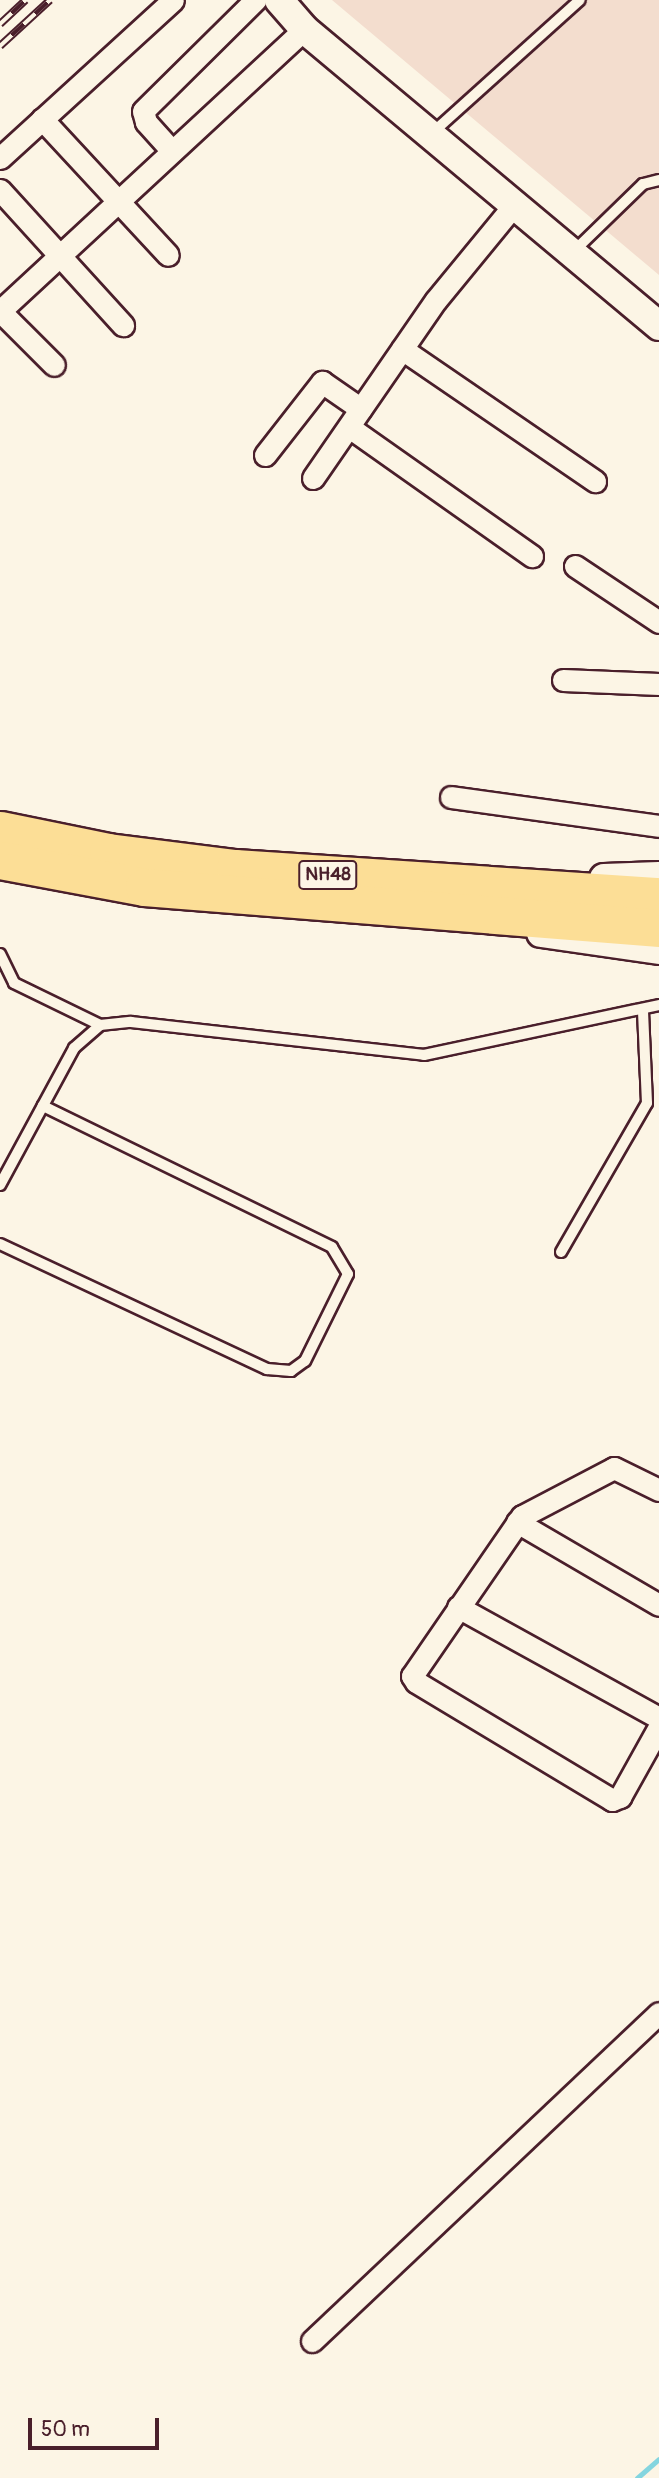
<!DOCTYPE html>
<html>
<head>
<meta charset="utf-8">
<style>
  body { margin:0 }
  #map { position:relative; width:659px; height:2478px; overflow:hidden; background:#fcf5e5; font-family:Pangolin,sans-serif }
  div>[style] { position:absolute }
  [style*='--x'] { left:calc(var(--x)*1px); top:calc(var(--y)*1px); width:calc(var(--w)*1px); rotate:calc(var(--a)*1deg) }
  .built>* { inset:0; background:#f3ddce }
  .stream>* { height:5px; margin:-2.5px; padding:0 2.5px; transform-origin:2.5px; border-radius:2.5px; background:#84d5df }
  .roads { filter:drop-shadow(2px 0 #4a1f2b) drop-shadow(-2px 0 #4a1f2b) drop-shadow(0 2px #4a1f2b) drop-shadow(0 -2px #4a1f2b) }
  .lane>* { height:10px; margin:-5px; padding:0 5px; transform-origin:5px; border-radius:5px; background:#fcf5e5 }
  .street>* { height:21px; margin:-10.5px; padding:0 10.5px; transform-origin:10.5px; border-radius:10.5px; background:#fcf5e5 }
  .secondary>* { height:28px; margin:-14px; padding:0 14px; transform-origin:14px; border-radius:14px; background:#fcf5e5 }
  .highway>* { height:37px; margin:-18.5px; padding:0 18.5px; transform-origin:18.5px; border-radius:18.5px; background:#fcde96 }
  .rail>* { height:8px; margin-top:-4px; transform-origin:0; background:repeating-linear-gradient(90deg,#fcf5e5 0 16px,#4a1f2b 0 32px); box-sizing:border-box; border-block:2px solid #4a1f2b }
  span { translate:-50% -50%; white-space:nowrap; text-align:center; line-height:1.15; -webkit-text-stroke:5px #fcf5e5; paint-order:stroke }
  .shield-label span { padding:2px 5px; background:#fcf5e5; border:2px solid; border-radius:5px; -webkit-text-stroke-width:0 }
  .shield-label { font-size:19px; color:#4a1f2b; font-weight:700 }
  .scale { position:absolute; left:28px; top:2418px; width:131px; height:32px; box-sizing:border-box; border:4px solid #4a1f2b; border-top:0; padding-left:9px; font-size:21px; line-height:24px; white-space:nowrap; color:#4a1f2b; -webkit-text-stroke:5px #fcf5e5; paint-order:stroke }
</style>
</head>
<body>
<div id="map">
  <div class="built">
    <div style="clip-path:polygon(332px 0,659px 0,659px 275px)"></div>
  </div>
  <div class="stream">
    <div style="--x:637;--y:2478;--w:29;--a:-41"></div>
  </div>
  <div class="roads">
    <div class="lane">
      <div style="--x:431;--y:134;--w:200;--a:-42"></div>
      <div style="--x:574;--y:251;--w:96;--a:-44.2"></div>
      <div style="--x:643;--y:184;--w:16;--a:-14"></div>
      <div style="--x:0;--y:954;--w:32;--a:64"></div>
      <div style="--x:14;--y:983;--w:96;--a:26"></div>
      <div style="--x:0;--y:1185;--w:156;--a:-61.6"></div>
      <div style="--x:74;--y:1048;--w:35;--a:-41"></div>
      <div style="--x:100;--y:1025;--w:31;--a:-6"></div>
      <div style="--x:131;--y:1022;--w:295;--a:6.4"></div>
      <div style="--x:424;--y:1055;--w:240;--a:-12"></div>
      <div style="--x:0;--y:1244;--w:295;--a:25.1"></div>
      <div style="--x:267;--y:1369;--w:24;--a:5"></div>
      <div style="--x:291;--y:1371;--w:17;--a:-36"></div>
      <div style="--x:305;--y:1361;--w:97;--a:-63.7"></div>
      <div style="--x:348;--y:1274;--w:31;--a:-121"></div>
      <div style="--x:332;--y:1247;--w:322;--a:-154"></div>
      <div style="--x:561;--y:1252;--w:172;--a:-60"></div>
      <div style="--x:647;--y:1103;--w:93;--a:-92.5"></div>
    </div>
    <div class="street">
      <div style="--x:42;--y:119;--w:185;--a:47.2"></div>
      <div style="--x:172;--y:151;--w:39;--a:-132"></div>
      <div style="--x:146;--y:122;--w:11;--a:-105"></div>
      <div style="--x:143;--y:111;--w:158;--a:-44.7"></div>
      <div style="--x:0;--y:158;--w:234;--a:-42.4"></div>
      <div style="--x:0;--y:190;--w:183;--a:47.7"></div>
      <div style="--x:0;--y:311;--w:415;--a:-42.8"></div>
      <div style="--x:0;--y:311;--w:76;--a:45"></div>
      <div style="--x:402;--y:349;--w:234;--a:34.4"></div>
      <div style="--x:349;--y:427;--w:224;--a:35.2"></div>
      <div style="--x:265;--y:455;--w:93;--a:-52"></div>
      <div style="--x:322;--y:382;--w:47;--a:34.7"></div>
      <div style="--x:313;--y:478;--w:216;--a:-55.4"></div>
      <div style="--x:436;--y:300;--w:123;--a:-50.6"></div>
      <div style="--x:575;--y:566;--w:101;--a:33.7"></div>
      <div style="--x:563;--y:680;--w:96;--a:2.4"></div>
      <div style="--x:451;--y:797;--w:210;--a:7.9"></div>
      <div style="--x:659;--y:1490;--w:50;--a:-153.9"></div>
      <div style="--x:614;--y:1468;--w:104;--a:152.4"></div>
      <div style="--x:522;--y:1516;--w:194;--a:124.5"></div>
      <div style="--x:412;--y:1676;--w:7;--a:56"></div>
      <div style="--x:416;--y:1682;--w:229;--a:31"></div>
      <div style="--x:612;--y:1800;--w:9;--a:-21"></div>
      <div style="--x:620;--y:1797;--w:80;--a:-60.9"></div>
      <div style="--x:517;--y:1522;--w:164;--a:30.3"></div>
      <div style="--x:458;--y:1607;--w:230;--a:28.9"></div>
      <div style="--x:312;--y:2341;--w:477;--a:-43.4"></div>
    </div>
    <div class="secondary">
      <div style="--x:279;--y:0;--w:38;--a:49"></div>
      <div style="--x:304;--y:29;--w:463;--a:39.9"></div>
      <div style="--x:604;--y:878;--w:55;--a:-2.1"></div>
      <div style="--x:541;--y:933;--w:119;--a:8.2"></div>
    </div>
    <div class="highway">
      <div style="--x:0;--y:830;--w:110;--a:11.5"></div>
      <div style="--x:108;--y:852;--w:128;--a:7.2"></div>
      <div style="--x:235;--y:868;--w:425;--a:3.8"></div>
      <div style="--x:0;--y:860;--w:147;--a:10.6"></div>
      <div style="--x:144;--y:887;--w:517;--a:4.55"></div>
    </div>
  </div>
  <div class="rail">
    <div style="--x:0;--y:24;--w:35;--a:-43"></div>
    <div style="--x:0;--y:46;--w:68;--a:-42.6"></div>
  </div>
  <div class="shield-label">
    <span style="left:328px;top:875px">NH48</span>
  </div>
  <div class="scale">50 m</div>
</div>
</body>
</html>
